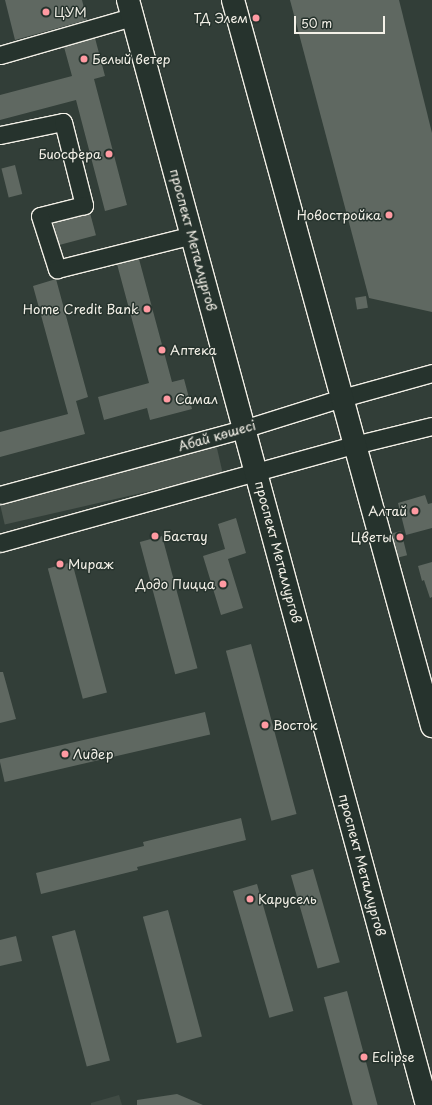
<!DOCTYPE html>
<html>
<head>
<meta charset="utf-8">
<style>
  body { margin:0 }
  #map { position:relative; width:432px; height:1105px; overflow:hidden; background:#323e38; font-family:"Playpen Sans",sans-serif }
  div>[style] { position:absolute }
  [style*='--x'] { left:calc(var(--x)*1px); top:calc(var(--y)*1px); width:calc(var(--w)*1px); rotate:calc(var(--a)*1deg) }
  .built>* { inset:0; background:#404b44 }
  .green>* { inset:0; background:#4c564f; transform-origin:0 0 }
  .building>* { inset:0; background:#5f6861; transform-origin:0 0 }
  .roads { filter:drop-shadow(1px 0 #f4f1e8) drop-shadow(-1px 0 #f4f1e8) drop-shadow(0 1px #f4f1e8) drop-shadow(0 -1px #f4f1e8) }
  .minor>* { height:17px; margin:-8.5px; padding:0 8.5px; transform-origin:8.5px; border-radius:8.5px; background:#26332d }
  .major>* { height:22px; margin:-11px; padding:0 11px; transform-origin:11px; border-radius:11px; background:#26332d }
  .dots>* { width:11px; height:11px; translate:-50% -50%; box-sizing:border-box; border:2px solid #26332d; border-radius:50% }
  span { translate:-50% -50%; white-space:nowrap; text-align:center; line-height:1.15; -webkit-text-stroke:3px #26332d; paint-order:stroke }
  .poi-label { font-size:13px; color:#f4f1e8 }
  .left { translate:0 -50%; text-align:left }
  .right { translate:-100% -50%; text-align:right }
  .street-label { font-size:13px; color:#f4f1e8 }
  .scale { position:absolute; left:294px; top:16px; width:91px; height:18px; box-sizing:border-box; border:2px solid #f4f1e8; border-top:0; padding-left:5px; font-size:12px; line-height:14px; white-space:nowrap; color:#f4f1e8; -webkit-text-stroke:3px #26332d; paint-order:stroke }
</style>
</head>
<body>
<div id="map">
  <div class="built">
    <div style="clip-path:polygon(119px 1095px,122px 1105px,91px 1105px,91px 1103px)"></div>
  </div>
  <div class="green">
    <div style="left:216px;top:444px;width:31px;height:224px;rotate:77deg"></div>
  </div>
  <div class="building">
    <div style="clip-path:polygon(5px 0,82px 0,87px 20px,15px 40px)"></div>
    <div style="clip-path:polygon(290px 0,399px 0,432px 133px,432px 312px,369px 298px)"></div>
    <div style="clip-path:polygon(95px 38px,105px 76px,94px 79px,127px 205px,105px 211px,76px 100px,0 120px,0 95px,72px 76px,64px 47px)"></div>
    <div style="left:15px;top:165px;width:30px;height:14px;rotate:76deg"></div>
    <div style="left:90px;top:213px;width:23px;height:38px;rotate:75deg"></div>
    <div style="clip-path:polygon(139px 259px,172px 382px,184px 379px,192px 409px,150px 420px,147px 408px,104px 420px,98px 397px,149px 383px,117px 264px)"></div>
    <div style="clip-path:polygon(56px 279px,88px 397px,76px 401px,85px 434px,0 457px,0 432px,68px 414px,33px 286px)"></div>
    <div style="left:366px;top:296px;width:12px;height:11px;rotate:81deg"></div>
    <div style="clip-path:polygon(425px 495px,428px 504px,432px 503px,432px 528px,406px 535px,398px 503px)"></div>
    <div style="clip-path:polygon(236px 518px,246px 553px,228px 559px,243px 608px,221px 615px,203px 556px,225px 549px,218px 524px)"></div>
    <div style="left:401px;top:531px;width:25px;height:9px;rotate:76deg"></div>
    <div style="left:162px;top:536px;width:137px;height:23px;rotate:75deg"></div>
    <div style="left:72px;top:562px;width:135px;height:25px;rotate:75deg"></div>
    <div style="clip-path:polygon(432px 562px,432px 597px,430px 598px,424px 580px,422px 581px,418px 566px)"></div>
    <div style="left:251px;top:644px;width:176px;height:26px;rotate:75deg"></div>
    <div style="clip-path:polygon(0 672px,3px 672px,16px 719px,0 723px)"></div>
    <div style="left:205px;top:712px;width:23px;height:211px;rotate:77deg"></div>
    <div style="clip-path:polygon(241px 818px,246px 840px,137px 867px,138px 870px,41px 894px,36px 873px,144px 846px,143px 842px)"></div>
    <div style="left:313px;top:869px;width:97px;height:23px;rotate:74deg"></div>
    <div style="left:257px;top:884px;width:132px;height:25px;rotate:74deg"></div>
    <div style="left:168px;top:910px;width:131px;height:26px;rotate:75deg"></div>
    <div style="left:75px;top:930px;width:135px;height:24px;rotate:75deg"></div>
    <div style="clip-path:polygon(16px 936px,22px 961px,0 966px,0 940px)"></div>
    <div style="left:347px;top:991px;width:118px;height:24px;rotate:75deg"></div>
    <div style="clip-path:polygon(177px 1094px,203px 1105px,137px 1105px,137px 1100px)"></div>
  </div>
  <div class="roads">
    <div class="minor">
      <div style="--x:0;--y:55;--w:137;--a:-16.1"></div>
      <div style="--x:0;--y:135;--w:64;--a:-11.7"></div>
      <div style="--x:63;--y:122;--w:86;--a:75.8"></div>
      <div style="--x:84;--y:205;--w:45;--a:166"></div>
      <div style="--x:40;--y:216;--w:56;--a:72.2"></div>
      <div style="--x:57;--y:269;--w:139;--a:-14.1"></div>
      <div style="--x:0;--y:495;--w:252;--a:-15.2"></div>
      <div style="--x:243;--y:429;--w:104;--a:-17.4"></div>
      <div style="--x:342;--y:398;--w:93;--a:-15.5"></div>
      <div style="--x:0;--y:543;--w:367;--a:-15.5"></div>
      <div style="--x:354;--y:445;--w:80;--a:-13.7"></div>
    </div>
    <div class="major">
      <div style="--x:128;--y:0;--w:1145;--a:74.86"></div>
      <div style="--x:233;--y:0;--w:753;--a:74.67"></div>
    </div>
  </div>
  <div class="dots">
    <div style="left:46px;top:12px;background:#ff9aa2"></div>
    <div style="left:256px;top:18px;background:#ff9aa2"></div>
    <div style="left:84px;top:59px;background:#ff9aa2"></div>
    <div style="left:109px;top:154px;background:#ff9aa2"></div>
    <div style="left:389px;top:215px;background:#ff9aa2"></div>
    <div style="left:147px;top:309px;background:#ff9aa2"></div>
    <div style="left:162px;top:350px;background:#ff9aa2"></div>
    <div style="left:167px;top:399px;background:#ff9aa2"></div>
    <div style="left:415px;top:511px;background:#ff9aa2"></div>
    <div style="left:155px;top:536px;background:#ff9aa2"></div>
    <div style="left:400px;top:537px;background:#ff9aa2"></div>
    <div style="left:60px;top:564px;background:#ff9aa2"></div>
    <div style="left:223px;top:584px;background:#ff9aa2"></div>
    <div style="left:265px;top:725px;background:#ff9aa2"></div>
    <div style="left:65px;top:754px;background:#ff9aa2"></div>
    <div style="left:250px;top:899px;background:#ff9aa2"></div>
    <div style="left:364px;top:1057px;background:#ff9aa2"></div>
  </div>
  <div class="poi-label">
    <span class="left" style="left:54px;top:12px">ЦУМ</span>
    <span class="right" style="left:248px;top:18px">ТД Элем</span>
    <span class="left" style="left:92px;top:59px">Белый ветер</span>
    <span class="right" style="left:101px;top:154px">Биосфера</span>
    <span class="right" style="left:381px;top:215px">Новостройка</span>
    <span class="right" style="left:139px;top:309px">Home Credit Bank</span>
    <span class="left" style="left:170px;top:350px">Аптека</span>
    <span class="left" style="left:175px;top:399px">Самал</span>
    <span class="right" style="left:407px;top:511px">Алтай</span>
    <span class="left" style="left:163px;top:536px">Бастау</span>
    <span class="right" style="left:392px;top:537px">Цветы</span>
    <span class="left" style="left:68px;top:564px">Мираж</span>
    <span class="right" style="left:215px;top:584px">Додо Пицца</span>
    <span class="left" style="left:273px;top:725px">Восток</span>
    <span class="left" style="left:73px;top:754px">Лидер</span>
    <span class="left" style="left:258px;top:899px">Карусель</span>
    <span class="left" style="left:372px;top:1057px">Eclipse</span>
  </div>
  <div class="street-label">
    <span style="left:193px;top:240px;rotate:75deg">проспект Металлургов</span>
    <span style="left:217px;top:436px;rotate:-16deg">Абай көшесі</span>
    <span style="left:278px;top:552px;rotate:75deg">проспект Металлургов</span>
    <span style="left:362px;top:865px;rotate:75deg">проспект Металлургов</span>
  </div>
  <div class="scale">50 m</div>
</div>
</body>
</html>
